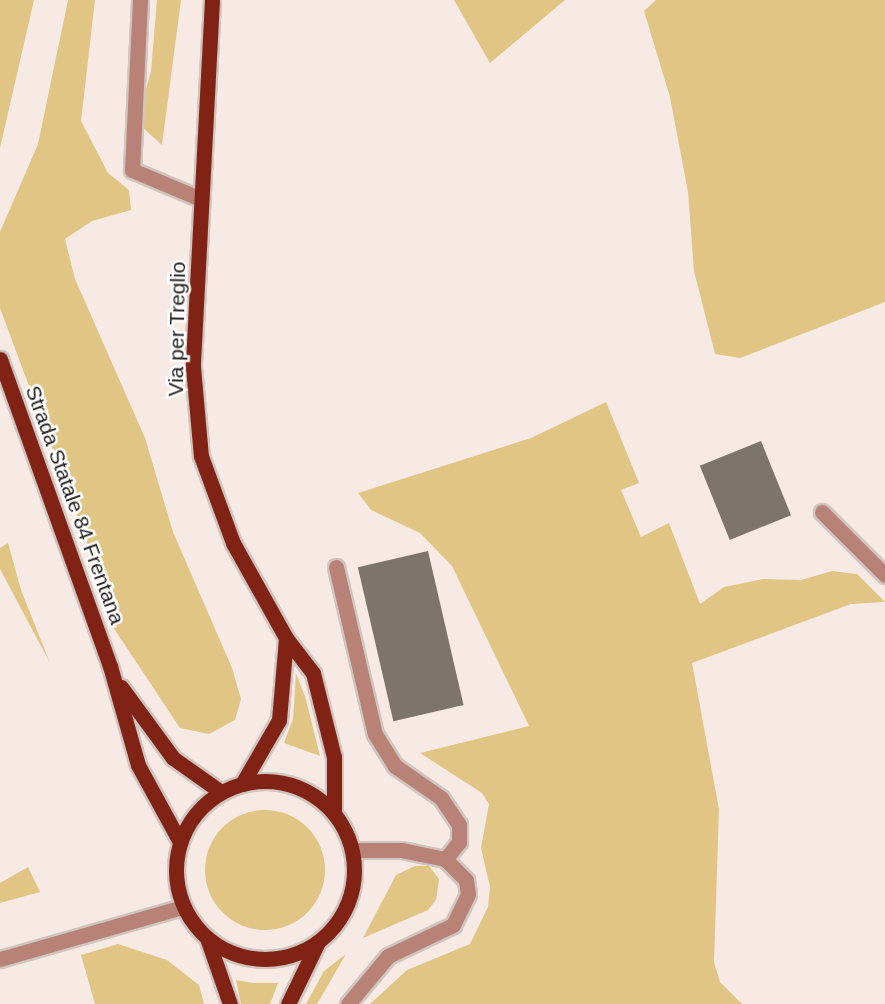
<!DOCTYPE html>
<html>
<head>
<meta charset="utf-8">
<style>
  body { margin:0 }
  #map { position:relative; width:885px; height:1004px; overflow:hidden; background:#f7eae4; font-family:Helvetica,sans-serif }
  div>[style] { position:absolute }
  [style*='--x'] { left:calc(var(--x)*1px); top:calc(var(--y)*1px); width:calc(var(--w)*1px); rotate:calc(var(--a)*1deg) }
  .green>* { inset:0; background:#e0c585 }
  .round { border-radius:50% }
  .building>* { inset:0; background:#7d756d; transform-origin:0 0 }
  .roads { filter:drop-shadow(2px 0 #d0c5bf) drop-shadow(-2px 0 #d0c5bf) drop-shadow(0 2px #d0c5bf) drop-shadow(0 -2px #d0c5bf) }
  .minor>* { height:15px; margin:-7.5px; padding:0 7.5px; transform-origin:7.5px; border-radius:7.5px; background:#b88277 }
  .major>* { height:15px; margin:-7.5px; padding:0 7.5px; transform-origin:7.5px; border-radius:7.5px; background:#802214 }
  .major>.ring { margin:-7.5px; padding:0; box-sizing:content-box; background:none; border:15px solid #802214; border-radius:50% }
  span { translate:-50% -50%; white-space:nowrap; text-align:center; line-height:1.15; -webkit-text-stroke:5px #fff; paint-order:stroke }
  .street-label { font-size:21px; color:#1e1a18 }
</style>
</head>
<body>
<div id="map">
  <div class="green">
    <div style="clip-path:polygon(0 0,34px 0,0 148px)"></div>
    <div style="clip-path:polygon(68px 0,95px 0,81px 121px,108px 173px,129px 190px,131px 210px,92px 221px,65px 239px,75px 279px,145px 438px,173px 532px,232px 668px,241px 699px,235px 720px,209px 734px,180px 728px,109px 621px,97px 569px,0 308px,0 232px,38px 144px)"></div>
    <div style="clip-path:polygon(157px 0,181px 0,162px 145px,143px 128px,142px 103px,151px 71px)"></div>
    <div style="clip-path:polygon(454px 0,565px 0,490px 63px)"></div>
    <div style="clip-path:polygon(656px 0,885px 0,885px 302px,740px 358px,715px 354px,694px 271px,688px 192px,670px 97px,644px 11px)"></div>
    <div style="clip-path:polygon(606px 402px,639px 483px,621px 490px,641px 537px,669px 523px,700px 604px,724px 587px,763px 579px,801px 580px,832px 571px,857px 574px,885px 602px,851px 604px,692px 663px,719px 809px,714px 962px,720px 982px,742px 1004px,370px 1004px,407px 970px,470px 944px,488px 907px,490px 887px,481px 848px,489px 804px,482px 793px,420px 753px,529px 726px,452px 566px,420px 533px,371px 510px,358px 493px,531px 438px)"></div>
    <div style="clip-path:polygon(8px 543px,21px 590px,50px 663px,0 569px,0 548px)"></div>
    <div style="clip-path:polygon(296px 674px,305px 696px,320px 756px,284px 743px,293px 719px)"></div>
    <div class="round" style="left:205px;top:810px;width:120px;height:120px"></div>
    <div style="clip-path:polygon(415px 866px,429px 866px,439px 879px,436px 900px,428px 910px,363px 938px,396px 875px)"></div>
    <div style="clip-path:polygon(28px 867px,40px 892px,0 903px,0 883px)"></div>
    <div style="clip-path:polygon(118px 944px,167px 960px,199px 985px,204px 1004px,95px 1004px,81px 955px)"></div>
    <div style="clip-path:polygon(346px 954px,317px 1004px,306px 1004px,324px 971px)"></div>
    <div style="clip-path:polygon(236px 980px,253px 983px,278px 983px,270px 1004px,241px 1004px)"></div>
  </div>
  <div class="building">
    <div style="left:761px;top:441px;width:80px;height:66px;rotate:68deg"></div>
    <div style="left:428px;top:551px;width:158px;height:72px;rotate:77deg"></div>
  </div>
  <div class="roads">
    <div class="minor">
      <div style="--x:140;--y:0;--w:170;--a:92.7"></div>
      <div style="--x:132;--y:170;--w:75;--a:22.8"></div>
      <div style="--x:822;--y:512;--w:89;--a:45"></div>
      <div style="--x:336;--y:567;--w:171;--a:76.9"></div>
      <div style="--x:375;--y:734;--w:38;--a:58"></div>
      <div style="--x:395;--y:766;--w:56;--a:34.8"></div>
      <div style="--x:441;--y:798;--w:32;--a:56"></div>
      <div style="--x:459;--y:825;--w:17;--a:90"></div>
      <div style="--x:459;--y:842;--w:22;--a:129"></div>
      <div style="--x:0;--y:959;--w:190;--a:-15.9"></div>
      <div style="--x:348;--y:1004;--w:62;--a:-50.2"></div>
      <div style="--x:388;--y:956;--w:72;--a:-25.5"></div>
      <div style="--x:453;--y:925;--w:34;--a:-64"></div>
      <div style="--x:468;--y:894;--w:14;--a:-98"></div>
      <div style="--x:466;--y:880;--w:30;--a:-135"></div>
      <div style="--x:445;--y:859;--w:45;--a:-168.4"></div>
      <div style="--x:401;--y:850;--w:49;--a:180"></div>
    </div>
    <div class="major">
      <div style="--x:212;--y:0;--w:367;--a:93"></div>
      <div style="--x:193;--y:367;--w:89;--a:84.9"></div>
      <div style="--x:201;--y:456;--w:93;--a:69.8"></div>
      <div style="--x:233;--y:543;--w:109;--a:60.8"></div>
      <div style="--x:286;--y:638;--w:44;--a:52.4"></div>
      <div style="--x:313;--y:673;--w:87;--a:76"></div>
      <div style="--x:334;--y:757;--w:56;--a:90"></div>
      <div style="--x:0;--y:359;--w:326;--a:70.3"></div>
      <div style="--x:110;--y:666;--w:103;--a:74.2"></div>
      <div style="--x:138;--y:765;--w:88;--a:61.4"></div>
      <div style="--x:121;--y:687;--w:88;--a:53.8"></div>
      <div style="--x:173;--y:758;--w:59;--a:35.3"></div>
      <div class="ring" style="left:176px;top:781px;width:163px;height:163px"></div>
      <div style="--x:242;--y:784;--w:74;--a:-60"></div>
      <div style="--x:279;--y:720;--w:82;--a:-85.1"></div>
      <div style="--x:207;--y:938;--w:70;--a:70.8"></div>
      <div style="--x:288;--y:1004;--w:69;--a:-64.2"></div>
    </div>
  </div>
  <div class="street-label">
    <span style="left:177px;top:329px;rotate:-89deg">Via per Treglio</span>
    <span style="left:75px;top:505px;rotate:70deg">Strada Statale 84 Frentana</span>
  </div>
</div>
</body>
</html>
